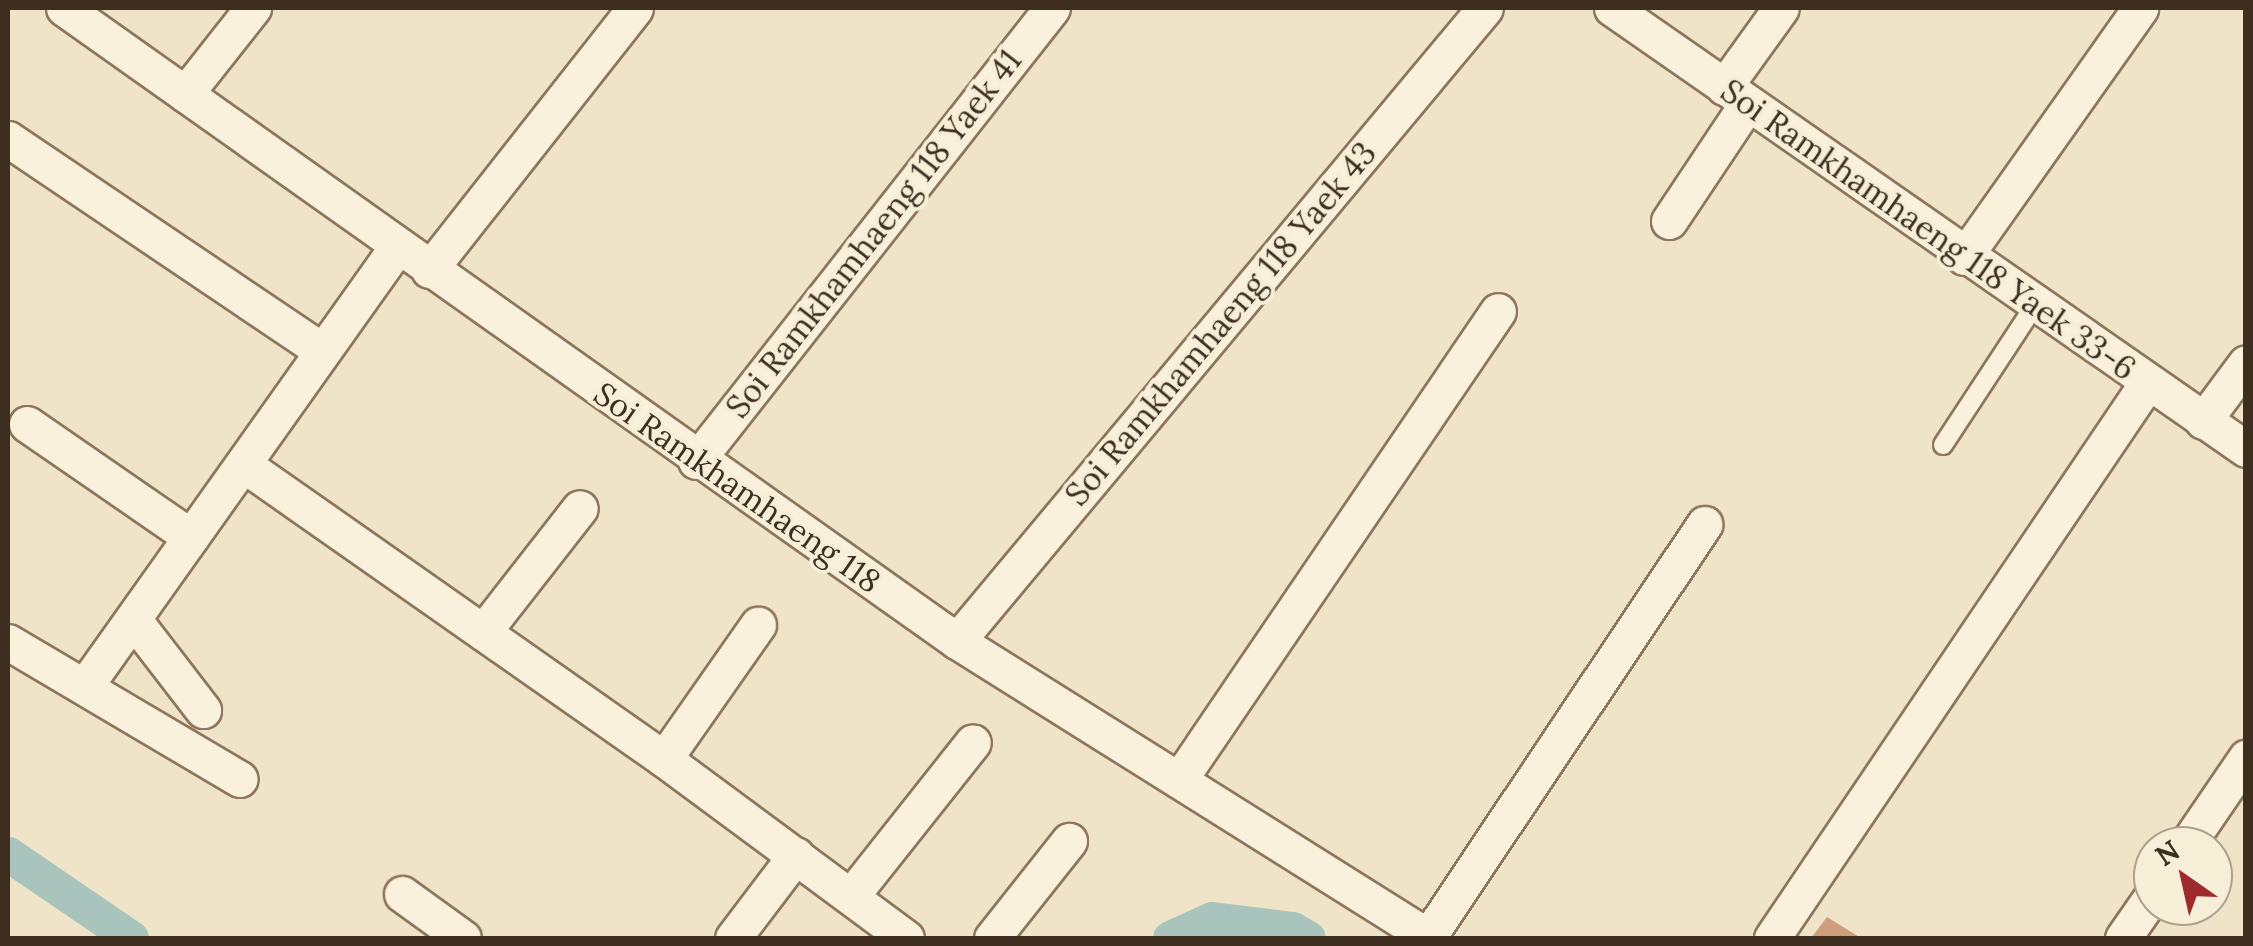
<!DOCTYPE html>
<html>
<head>
<meta charset="utf-8">
<style>
  body { margin:0 }
  #map { position:relative; width:2253px; height:946px; overflow:hidden; background:#f0e4c8; font-family:Lora,serif }
  div>[style] { position:absolute }
  [style*='--x'] { left:calc(var(--x)*1px); top:calc(var(--y)*1px); width:calc(var(--w)*1px); rotate:calc(var(--a)*1deg) }
  .canal>* { height:35px; margin:-17.5px; padding:0 17.5px; transform-origin:17.5px; border-radius:17.5px; background:#a9c4bc }
  .building>* { inset:0; background:#cf9f7d }
  .roads { filter:drop-shadow(2px 0 #8d765c) drop-shadow(-2px 0 #8d765c) drop-shadow(0 2px #8d765c) drop-shadow(0 -2px #8d765c) }
  .service>* { height:18px; margin:-9px; padding:0 9px; transform-origin:9px; border-radius:9px; background:#faf1dc }
  .minor>* { height:35px; margin:-17.5px; padding:0 17.5px; transform-origin:17.5px; border-radius:17.5px; background:#faf1dc }
  span { translate:-50% -50%; white-space:nowrap; text-align:center; line-height:1.15; -webkit-text-stroke:8px #f7eed8; paint-order:stroke }
  .street-label { font-size:32px; color:#3d2e20 }
  .frame { position:absolute; inset:0; border:10px solid #3d2e20; pointer-events:none }
  .north { position:absolute; left:2133px; top:826px; width:100px; height:100px; box-sizing:border-box; background:#f7eed8; border:2px solid #ada18e; border-radius:50%; rotate:326deg; font-size:28px; font-weight:700; line-height:40px; text-align:center; color:#3d2e20 }
  .north::after { content:''; display:block; margin:auto; width:35px; height:45px; background:#9e2a2b; clip-path:polygon(50% 0,100% 100%,50% 72%,0 100%) }
</style>
</head>
<body>
<div id="map">
  <div class="canal">
    <div style="--x:8;--y:854;--w:149;--a:34.3"></div>
    <div style="--x:1170;--y:938;--w:46;--a:-24.3"></div>
    <div style="--x:1212;--y:919;--w:81;--a:7.1"></div>
    <div style="--x:1292;--y:929;--w:18;--a:29"></div>
  </div>
  <div class="building">
    <div style="clip-path:polygon(1827px 917px,1861px 938px,1811px 938px)"></div>
  </div>
  <div class="roads">
    <div class="service">
      <div style="--x:1943;--y:445;--w:168;--a:-56.7"></div>
    </div>
    <div class="minor">
      <div style="--x:64;--y:8;--w:1095;--a:35.33"></div>
      <div style="--x:957;--y:641;--w:559;--a:32.12"></div>
      <div style="--x:1612;--y:8;--w:772;--a:34.82"></div>
      <div style="--x:1724;--y:87;--w:97;--a:-54.2"></div>
      <div style="--x:185;--y:94;--w:110;--a:-51.7"></div>
      <div style="--x:8;--y:139;--w:377;--a:34"></div>
      <div style="--x:1669;--y:221;--w:141;--a:-56.3"></div>
      <div style="--x:1964;--y:257;--w:305;--a:-54.7"></div>
      <div style="--x:429;--y:270;--w:333;--a:-51.8"></div>
      <div style="--x:2203;--y:421;--w:72;--a:-53.4"></div>
      <div style="--x:27;--y:424;--w:199;--a:34.6"></div>
      <div style="--x:696;--y:461;--w:576;--a:-51.84"></div>
      <div style="--x:243;--y:464;--w:514;--a:35.02"></div>
      <div style="--x:664;--y:759;--w:301;--a:36.5"></div>
      <div style="--x:133;--y:619;--w:115;--a:52.4"></div>
      <div style="--x:483;--y:632;--w:157;--a:-52"></div>
      <div style="--x:957;--y:641;--w:824;--a:-50.17"></div>
      <div style="--x:8;--y:642;--w:269;--a:30.6"></div>
      <div style="--x:85;--y:686;--w:539;--a:-54.6"></div>
      <div style="--x:664;--y:759;--w:164;--a:-55"></div>
      <div style="--x:1179;--y:780;--w:567;--a:-55.78"></div>
      <div style="--x:2186;--y:846;--w:107;--a:-55.7"></div>
      <div style="--x:402;--y:894;--w:75;--a:35.8"></div>
      <div style="--x:851;--y:896;--w:196;--a:-51.6"></div>
      <div style="--x:1428;--y:937;--w:497;--a:-56.2"></div>
      <div style="--x:733;--y:938;--w:104;--a:-52.8"></div>
      <div style="--x:992;--y:938;--w:124;--a:-51.6"></div>
      <div style="--x:1772;--y:938;--w:670;--a:-55.95"></div>
      <div style="--x:2123;--y:938;--w:52;--a:-55.1"></div>
    </div>
  </div>
  <div class="street-label">
    <span style="left:1928px;top:230px;rotate:35deg">Soi Ramkhamhaeng 118 Yaek 33-6</span>
    <span style="left:874px;top:234px;rotate:-52deg">Soi Ramkhamhaeng 118 Yaek 41</span>
    <span style="left:1221px;top:324px;rotate:-50deg">Soi Ramkhamhaeng 118 Yaek 43</span>
    <span style="left:737px;top:488px;rotate:35deg">Soi Ramkhamhaeng 118</span>
  </div>
  <div class="frame"></div>
  <div class="north">N</div>
</div>
</body>
</html>
